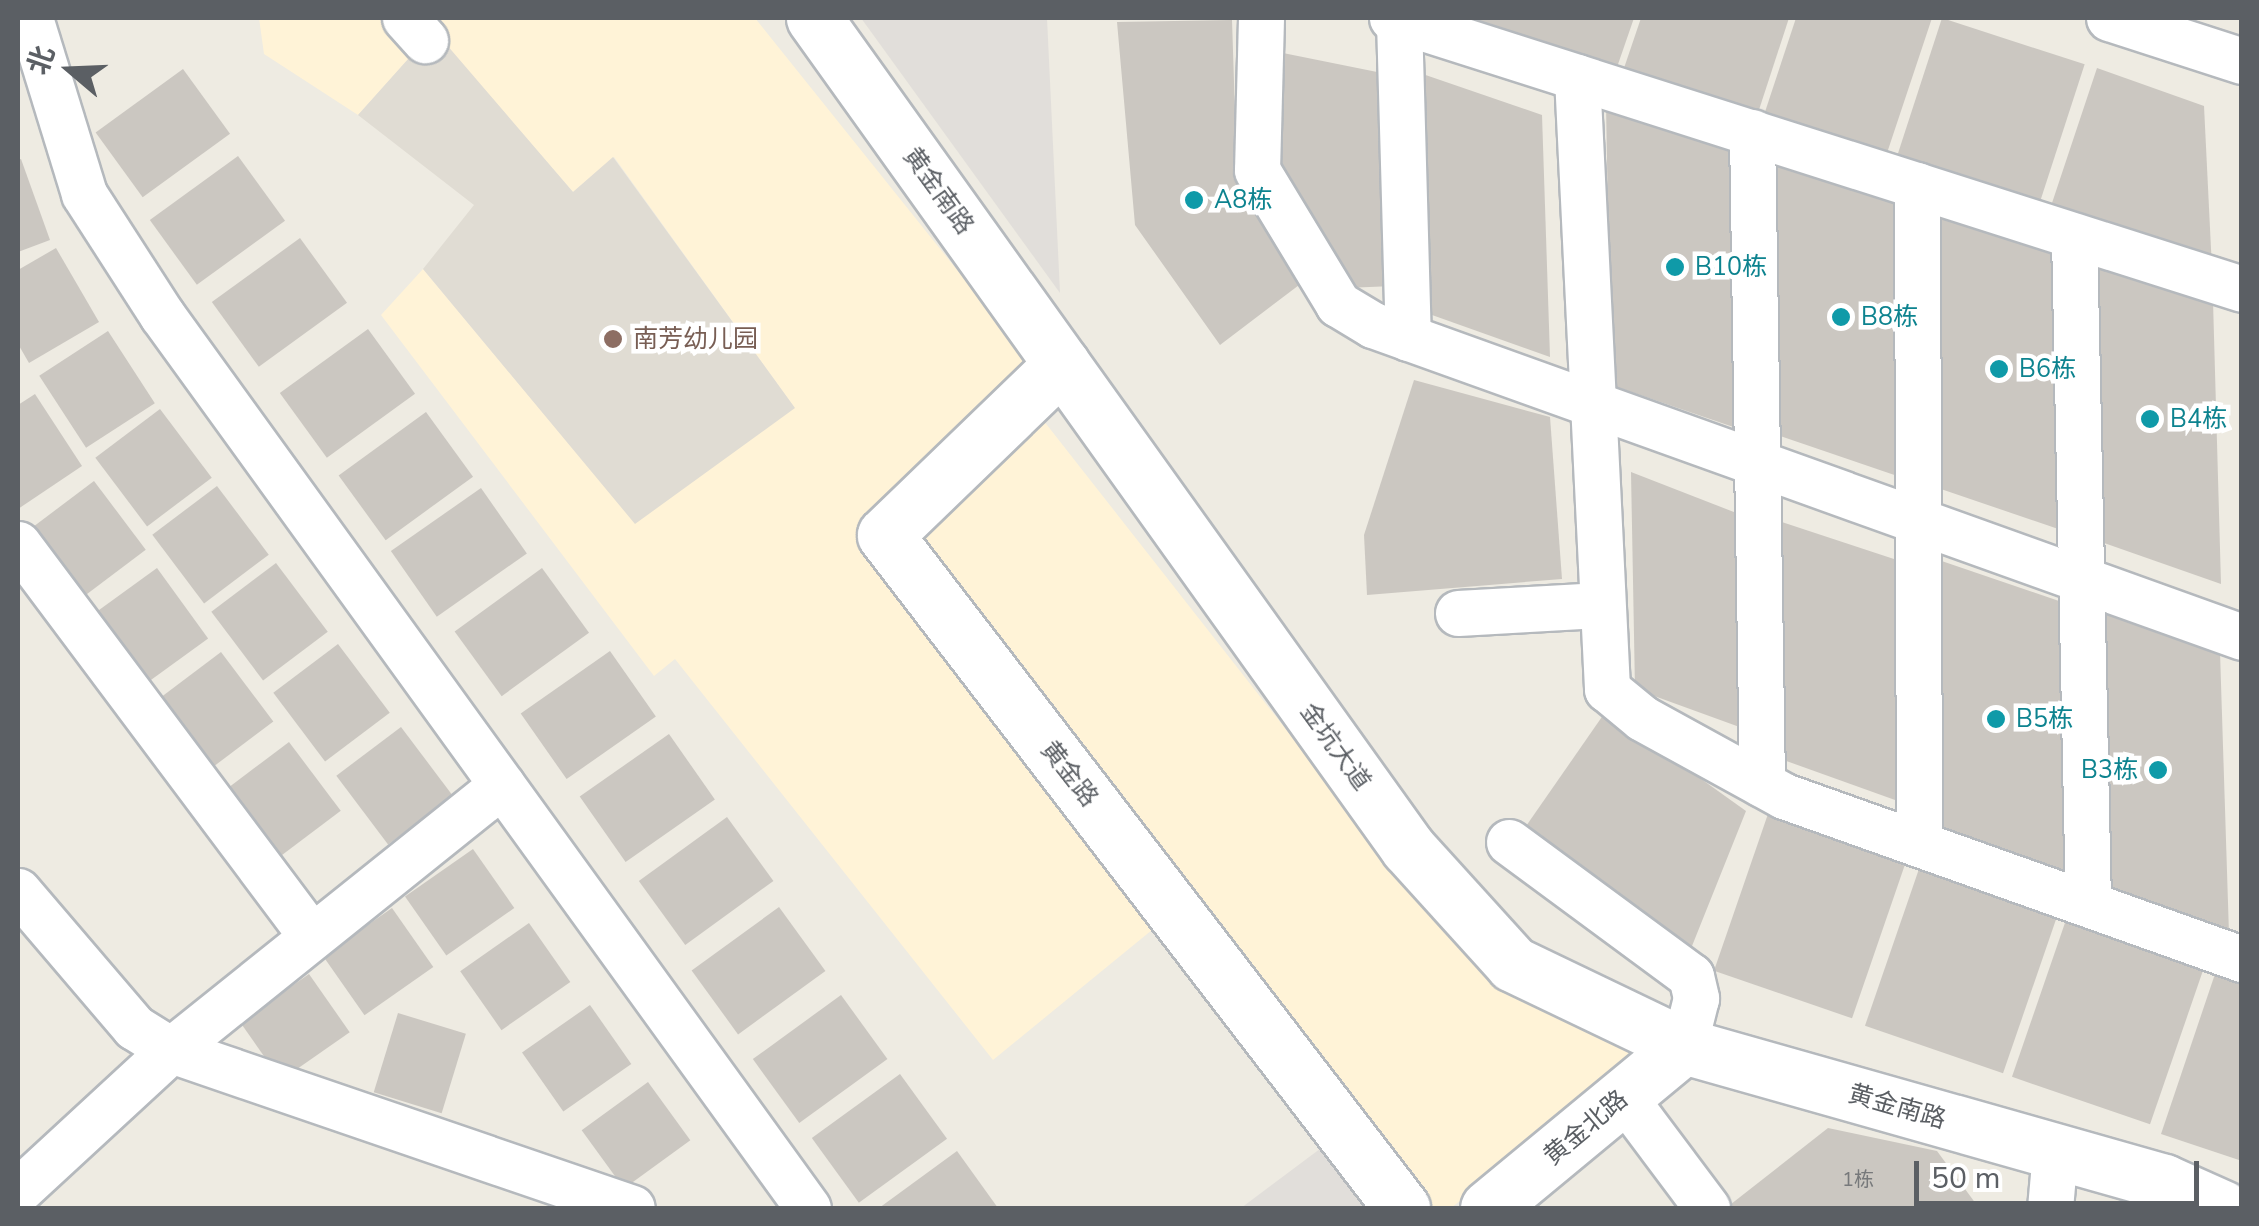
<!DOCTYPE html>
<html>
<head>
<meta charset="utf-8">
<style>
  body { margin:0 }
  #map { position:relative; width:2259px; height:1226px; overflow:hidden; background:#eeebe2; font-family:"Nunito Sans","Noto Sans SC",sans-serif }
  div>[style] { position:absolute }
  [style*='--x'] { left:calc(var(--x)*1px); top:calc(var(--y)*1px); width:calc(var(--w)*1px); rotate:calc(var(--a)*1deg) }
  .commercial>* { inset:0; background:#fff3d7 }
  .industrial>* { inset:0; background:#e1deda }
  .education>* { inset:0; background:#e0dcd3 }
  .building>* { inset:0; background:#cbc7c1; transform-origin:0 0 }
  .roads { filter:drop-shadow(2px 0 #b5b9bd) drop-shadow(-2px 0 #b5b9bd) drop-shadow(0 2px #b5b9bd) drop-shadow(0 -2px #b5b9bd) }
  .street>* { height:45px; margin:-22.5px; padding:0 22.5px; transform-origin:22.5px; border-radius:22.5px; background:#fff }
  .secondary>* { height:55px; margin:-27.5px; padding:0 27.5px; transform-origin:27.5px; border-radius:27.5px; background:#fff }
  .dots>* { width:28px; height:28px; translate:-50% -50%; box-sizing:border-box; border:5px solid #fff; border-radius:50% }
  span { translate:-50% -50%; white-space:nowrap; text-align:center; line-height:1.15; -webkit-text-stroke:9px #fff; paint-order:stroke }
  .number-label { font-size:20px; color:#77797b }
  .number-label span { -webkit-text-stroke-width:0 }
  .street-label { font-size:25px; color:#5b5f64 }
  .culture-label { font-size:25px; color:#0d838f }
  .left { translate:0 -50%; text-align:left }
  .right { translate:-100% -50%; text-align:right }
  .education-label { font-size:25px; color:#785e54 }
  .frame { position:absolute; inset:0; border:20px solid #5b5f64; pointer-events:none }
  .north { position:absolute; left:20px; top:20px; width:100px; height:100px; -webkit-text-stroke:8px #fff; paint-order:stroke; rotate:289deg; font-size:28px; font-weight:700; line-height:40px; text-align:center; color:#5b5f64 }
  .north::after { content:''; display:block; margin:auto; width:35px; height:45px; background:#5b5f64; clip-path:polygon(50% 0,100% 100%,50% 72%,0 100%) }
  .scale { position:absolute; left:1914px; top:1161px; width:285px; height:45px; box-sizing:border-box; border:5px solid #5b5f64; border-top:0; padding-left:12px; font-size:30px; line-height:35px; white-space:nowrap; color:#5b5f64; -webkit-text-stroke:8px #fff; paint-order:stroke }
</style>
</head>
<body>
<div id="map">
  <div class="commercial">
    <div style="clip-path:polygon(259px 18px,755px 18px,1034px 366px,1014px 383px,1328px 783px,1645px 1053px,1451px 1208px,1423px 1208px,1185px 903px,993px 1060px,675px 659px,654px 676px,381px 315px,423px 269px,635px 523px,794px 407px,614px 157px,573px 192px,434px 31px,358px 115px,264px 54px)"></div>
  </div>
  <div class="industrial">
    <div style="clip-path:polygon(861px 18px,1047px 18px,1060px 293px)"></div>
    <div style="clip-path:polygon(1356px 1122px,1423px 1208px,1241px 1208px)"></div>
  </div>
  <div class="education">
    <div style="clip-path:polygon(434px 30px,573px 192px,613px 157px,795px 408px,635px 524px,423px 269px,474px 205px,358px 115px)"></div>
  </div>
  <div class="building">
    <div style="clip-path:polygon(1469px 18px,1634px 18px,1615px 73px)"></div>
    <div style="clip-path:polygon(1641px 18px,1789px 18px,1756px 119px,1622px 74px)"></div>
    <div style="clip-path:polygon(1796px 18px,1932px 18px,1885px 159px,1763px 118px)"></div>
    <div style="left:1942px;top:18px;width:150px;height:151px;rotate:18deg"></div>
    <div style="clip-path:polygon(1232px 20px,1237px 175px,1307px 279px,1220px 345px,1135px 225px,1117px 22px)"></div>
    <div style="clip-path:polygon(1283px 53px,1387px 74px,1393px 286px,1346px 288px,1276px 178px)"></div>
    <div style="clip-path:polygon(2097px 68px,2204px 106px,2212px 269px,2049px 212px)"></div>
    <div style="left:183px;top:69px;width:80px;height:108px;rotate:54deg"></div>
    <div style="clip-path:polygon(1411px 70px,1542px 115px,1550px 357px,1418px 310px)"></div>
    <div style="clip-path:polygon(1606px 104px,1737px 149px,1745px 431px,1611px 385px)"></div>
    <div style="clip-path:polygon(1771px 155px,1903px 199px,1912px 481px,1777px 435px)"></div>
    <div style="left:238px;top:156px;width:80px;height:109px;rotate:54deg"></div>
    <div style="clip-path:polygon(21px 159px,50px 240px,18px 252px,18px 160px)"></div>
    <div style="clip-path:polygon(1930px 206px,2062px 251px,2070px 533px,1935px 487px)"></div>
    <div style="left:300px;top:238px;width:80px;height:109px;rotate:54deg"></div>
    <div style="clip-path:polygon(56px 248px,99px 322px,29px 363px,18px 344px,18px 270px)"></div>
    <div style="clip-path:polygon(2081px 257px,2213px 301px,2221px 584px,2087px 537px)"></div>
    <div style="left:368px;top:329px;width:80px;height:109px;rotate:54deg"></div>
    <div style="left:108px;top:331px;width:86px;height:82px;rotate:57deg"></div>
    <div style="clip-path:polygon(1414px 380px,1550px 417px,1562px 579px,1367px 595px,1364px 535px)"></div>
    <div style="clip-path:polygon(35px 394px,82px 466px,18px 509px,18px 405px)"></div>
    <div style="left:160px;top:409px;width:86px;height:81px;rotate:53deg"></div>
    <div style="left:426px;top:412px;width:80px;height:108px;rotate:54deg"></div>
    <div style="clip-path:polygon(1631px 472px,1739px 514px,1745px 729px,1635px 689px)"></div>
    <div style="left:94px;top:481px;width:86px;height:81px;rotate:53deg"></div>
    <div style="left:217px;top:486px;width:86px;height:81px;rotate:53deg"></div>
    <div style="left:481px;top:488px;width:80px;height:110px;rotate:55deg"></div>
    <div style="clip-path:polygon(1770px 518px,1903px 562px,1909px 805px,1778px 758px)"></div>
    <div style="clip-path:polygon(1927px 556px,2059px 601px,2067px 883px,1932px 837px)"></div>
    <div style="left:276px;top:563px;width:86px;height:81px;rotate:53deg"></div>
    <div style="left:157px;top:568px;width:87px;height:81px;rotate:54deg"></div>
    <div style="left:542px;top:568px;width:80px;height:108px;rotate:54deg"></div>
    <div style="clip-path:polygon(2089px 607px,2220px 652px,2229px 934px,2094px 888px)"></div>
    <div style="left:338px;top:644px;width:86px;height:81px;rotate:53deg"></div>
    <div style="left:610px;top:651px;width:80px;height:109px;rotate:55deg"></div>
    <div style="left:221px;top:652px;width:87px;height:81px;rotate:53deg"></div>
    <div style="clip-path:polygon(1606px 711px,1746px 811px,1690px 951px,1522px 832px)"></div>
    <div style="left:401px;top:727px;width:86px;height:81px;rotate:53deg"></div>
    <div style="left:669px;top:734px;width:80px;height:109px;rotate:55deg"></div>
    <div style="left:289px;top:742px;width:86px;height:81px;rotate:53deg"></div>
    <div style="left:1769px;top:811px;width:146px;height:169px;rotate:19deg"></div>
    <div style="left:727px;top:817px;width:79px;height:109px;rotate:54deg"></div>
    <div style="left:473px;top:849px;width:72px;height:83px;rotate:55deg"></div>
    <div style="left:1920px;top:866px;width:146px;height:169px;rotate:19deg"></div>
    <div style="left:779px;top:907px;width:79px;height:108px;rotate:54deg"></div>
    <div style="left:392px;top:908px;width:72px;height:84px;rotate:55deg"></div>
    <div style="left:2067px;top:917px;width:146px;height:169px;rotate:19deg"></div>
    <div style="left:529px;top:923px;width:72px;height:84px;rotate:55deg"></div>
    <div style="clip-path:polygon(2216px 971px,2242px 979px,2242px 1161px,2161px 1134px)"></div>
    <div style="left:309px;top:974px;width:71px;height:84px;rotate:55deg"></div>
    <div style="left:841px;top:995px;width:79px;height:109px;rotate:54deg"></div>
    <div style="left:590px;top:1005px;width:72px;height:83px;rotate:55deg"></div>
    <div style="left:398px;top:1013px;width:71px;height:83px;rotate:17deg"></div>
    <div style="left:900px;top:1074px;width:80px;height:109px;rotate:54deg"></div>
    <div style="left:648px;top:1082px;width:72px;height:82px;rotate:54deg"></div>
    <div style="clip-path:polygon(1828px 1128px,1937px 1151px,1979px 1208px,1726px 1208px)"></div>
    <div style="clip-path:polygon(957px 1151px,998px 1208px,879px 1208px)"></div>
  </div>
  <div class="roads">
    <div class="street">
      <div style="--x:30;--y:18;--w:184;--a:72.9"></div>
      <div style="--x:84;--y:194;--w:144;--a:57.2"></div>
      <div style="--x:162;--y:315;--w:1102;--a:54.12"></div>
      <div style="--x:405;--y:18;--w:30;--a:48"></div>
      <div style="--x:1261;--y:18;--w:152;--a:91.5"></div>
      <div style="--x:1257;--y:170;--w:157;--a:58.8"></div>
      <div style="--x:1338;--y:304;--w:41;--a:31"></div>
      <div style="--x:1373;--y:325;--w:923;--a:19.75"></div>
      <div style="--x:1392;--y:18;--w:892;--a:17.68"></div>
      <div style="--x:2109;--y:18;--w:140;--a:17.9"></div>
      <div style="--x:1399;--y:20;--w:318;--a:88.4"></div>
      <div style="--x:1577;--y:77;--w:613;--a:87.19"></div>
      <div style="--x:1607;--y:689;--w:45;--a:39.6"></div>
      <div style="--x:1642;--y:718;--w:162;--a:28.8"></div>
      <div style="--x:1784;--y:796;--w:486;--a:19.6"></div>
      <div style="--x:1752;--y:132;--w:652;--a:89.12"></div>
      <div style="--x:1917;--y:185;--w:659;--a:89.83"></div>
      <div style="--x:2074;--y:236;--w:668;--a:88.8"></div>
      <div style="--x:18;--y:544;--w:489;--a:53.2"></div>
      <div style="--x:1458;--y:613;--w:144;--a:-3.2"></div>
      <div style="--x:1509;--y:842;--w:226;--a:36.4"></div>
      <div style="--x:1691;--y:976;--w:23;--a:77"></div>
      <div style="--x:1696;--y:998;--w:49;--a:104"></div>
      <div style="--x:18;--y:891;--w:179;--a:49.5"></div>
      <div style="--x:134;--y:1027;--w:44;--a:31.9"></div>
      <div style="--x:171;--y:1050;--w:487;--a:18.9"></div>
      <div style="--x:1624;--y:1097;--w:139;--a:53.2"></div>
      <div style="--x:18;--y:1191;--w:208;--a:-42.7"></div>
      <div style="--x:171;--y:1050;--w:424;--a:-38.7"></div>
      <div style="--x:2050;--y:1208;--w:56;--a:-84.9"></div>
    </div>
    <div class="secondary">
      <div style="--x:814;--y:18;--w:1021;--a:54.41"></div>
      <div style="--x:1408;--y:848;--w:156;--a:47.8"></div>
      <div style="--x:1513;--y:964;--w:190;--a:25.6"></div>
      <div style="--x:1684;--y:1046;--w:499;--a:15.8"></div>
      <div style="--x:2164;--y:1182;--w:64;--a:24.1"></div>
      <div style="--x:1062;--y:364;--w:246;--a:136"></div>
      <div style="--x:885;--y:535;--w:849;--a:52.47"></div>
      <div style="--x:1488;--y:1208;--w:254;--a:-39.6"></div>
    </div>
  </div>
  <div class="dots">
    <div style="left:1194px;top:200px;background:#0f9aa8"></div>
    <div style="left:1675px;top:267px;background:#0f9aa8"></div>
    <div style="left:1841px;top:317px;background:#0f9aa8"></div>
    <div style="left:613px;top:339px;background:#8d6e63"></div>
    <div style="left:1999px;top:369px;background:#0f9aa8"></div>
    <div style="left:2150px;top:419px;background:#0f9aa8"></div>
    <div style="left:1996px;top:719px;background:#0f9aa8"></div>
    <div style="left:2158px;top:770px;background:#0f9aa8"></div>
  </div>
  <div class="number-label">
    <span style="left:1858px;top:1179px">1栋</span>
  </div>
  <div class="street-label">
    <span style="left:938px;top:191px;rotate:54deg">黄金南路</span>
    <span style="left:1335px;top:747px;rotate:54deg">金坑大道</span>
    <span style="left:1069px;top:774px;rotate:52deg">黄金路</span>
    <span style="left:1897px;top:1107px;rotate:16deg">黄金南路</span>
    <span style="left:1586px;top:1128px;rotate:-40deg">黄金北路</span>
  </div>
  <div class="culture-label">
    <span class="left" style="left:1214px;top:200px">A8栋</span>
    <span class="left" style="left:1695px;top:267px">B10栋</span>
    <span class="left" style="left:1861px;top:317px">B8栋</span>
    <span class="left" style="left:2019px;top:369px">B6栋</span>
    <span class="left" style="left:2170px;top:419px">B4栋</span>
    <span class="left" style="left:2016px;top:719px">B5栋</span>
    <span class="right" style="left:2138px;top:770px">B3栋</span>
  </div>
  <div class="education-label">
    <span class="left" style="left:633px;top:339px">南芳幼儿园</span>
  </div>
  <div class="frame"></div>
  <div class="north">北</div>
  <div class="scale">50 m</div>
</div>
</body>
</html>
